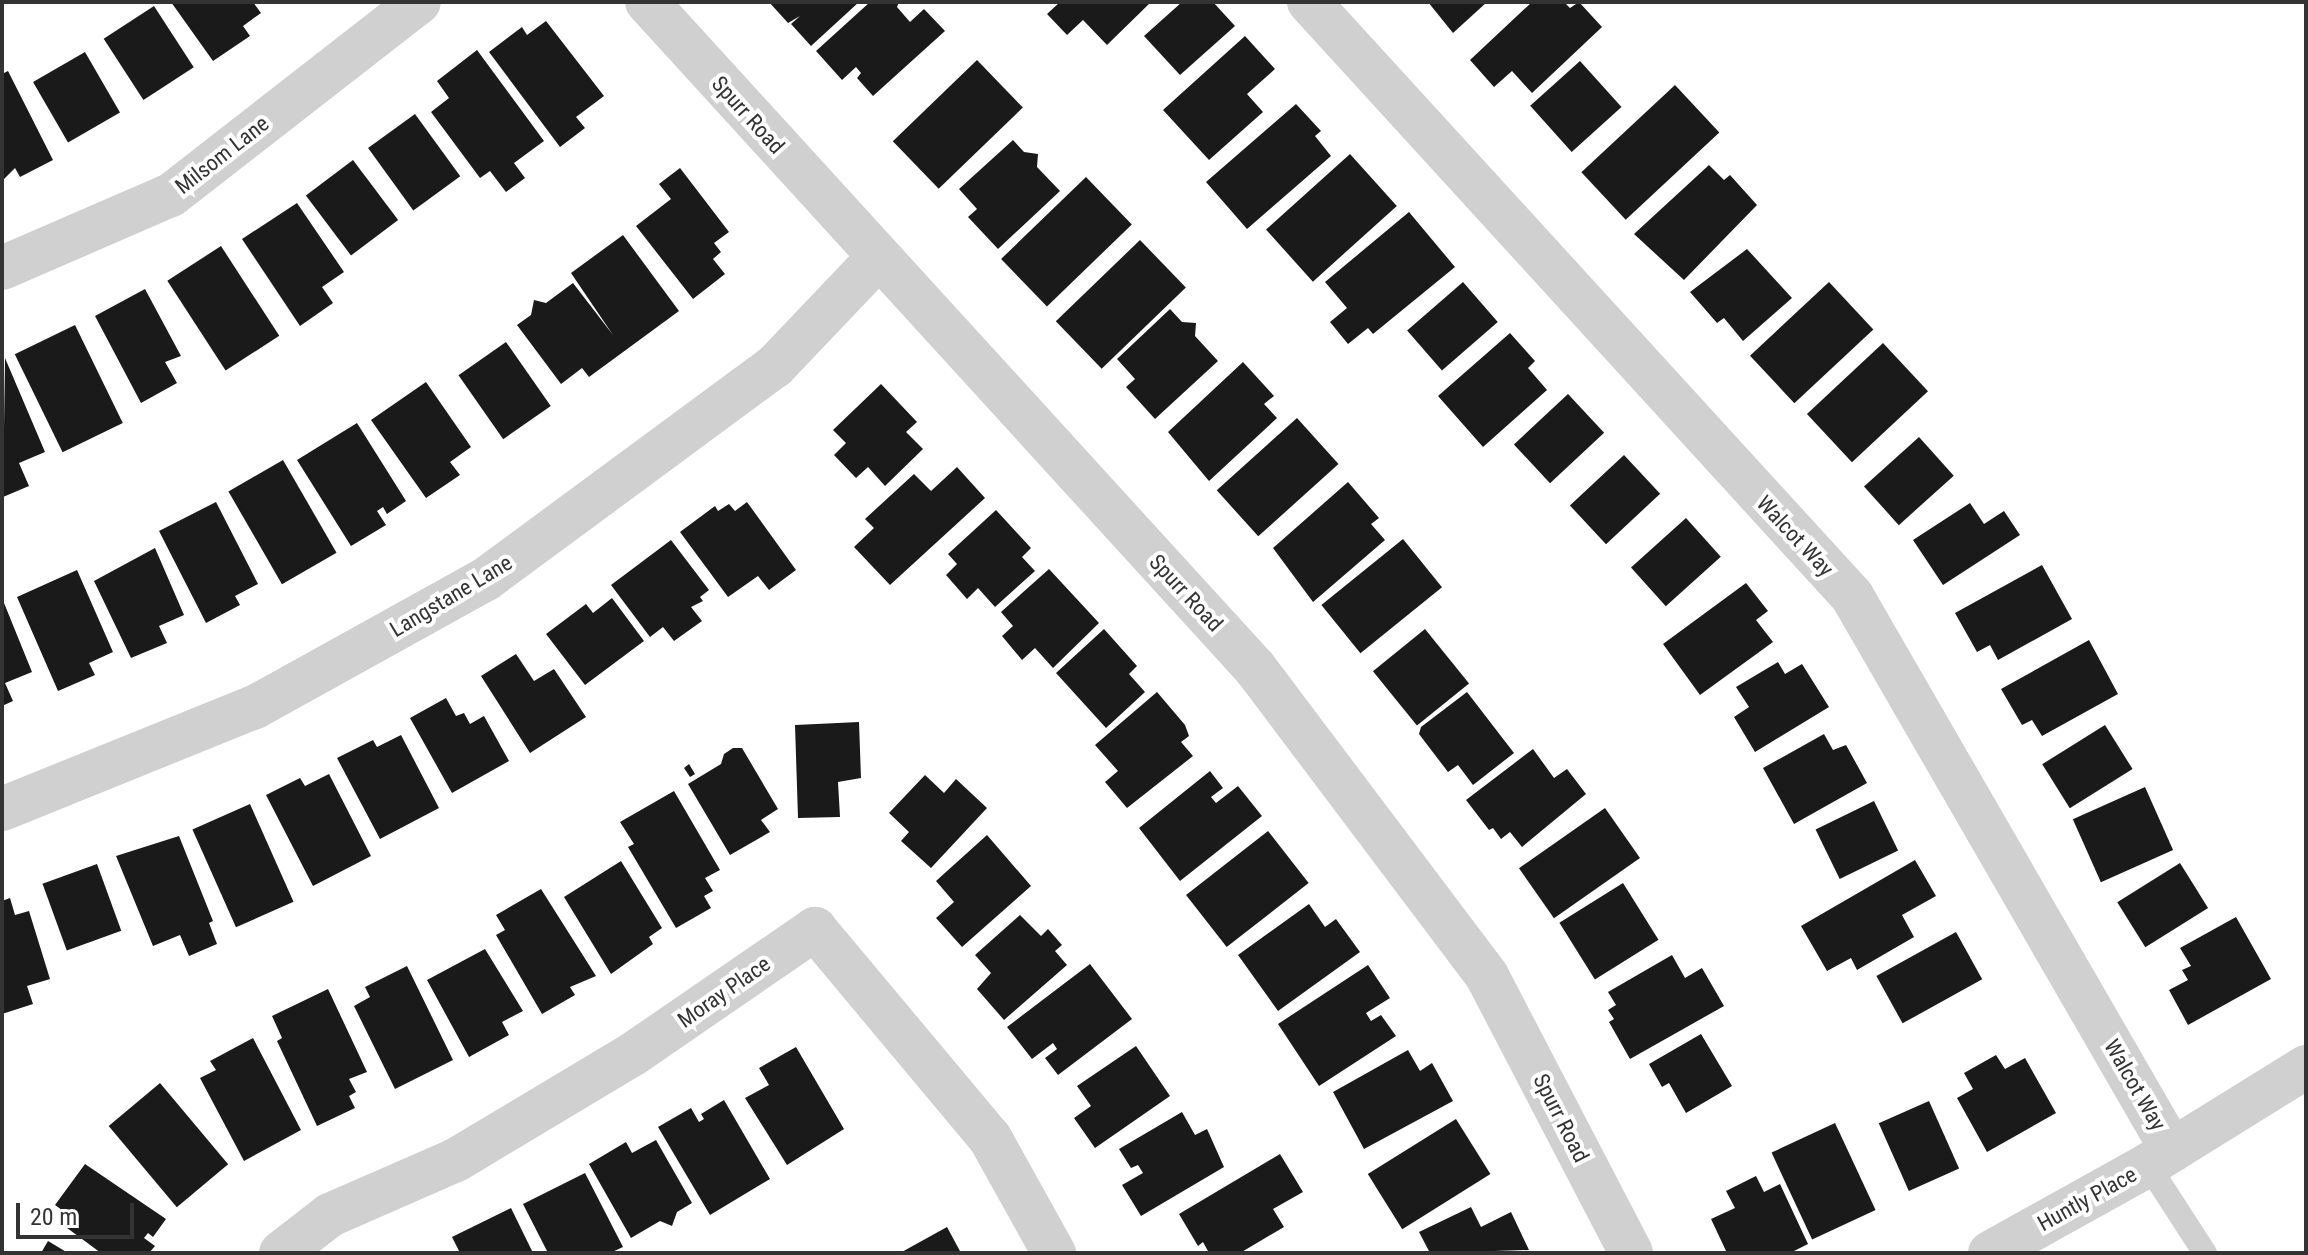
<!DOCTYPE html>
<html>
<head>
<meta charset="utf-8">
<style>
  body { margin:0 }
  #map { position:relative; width:2308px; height:1255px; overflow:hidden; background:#fff; font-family:"Roboto Condensed",sans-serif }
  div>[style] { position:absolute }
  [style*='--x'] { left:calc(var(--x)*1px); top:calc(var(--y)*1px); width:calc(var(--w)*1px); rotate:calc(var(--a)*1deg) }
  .building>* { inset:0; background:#1a1a1a; transform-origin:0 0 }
  .service>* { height:24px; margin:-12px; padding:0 12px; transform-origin:12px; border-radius:12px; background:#d0d0d0 }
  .minor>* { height:44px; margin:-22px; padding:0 22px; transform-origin:22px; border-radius:22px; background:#d0d0d0 }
  .tertiary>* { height:44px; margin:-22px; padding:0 22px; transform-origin:22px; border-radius:22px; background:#d0d0d0 }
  span { translate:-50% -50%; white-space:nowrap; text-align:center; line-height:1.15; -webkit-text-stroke:8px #fff; paint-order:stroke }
  .street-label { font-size:22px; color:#333 }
  .frame { position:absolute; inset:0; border:4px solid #333; pointer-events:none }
  .scale { position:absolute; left:16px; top:1203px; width:118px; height:36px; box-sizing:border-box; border:4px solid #333; border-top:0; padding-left:10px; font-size:24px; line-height:28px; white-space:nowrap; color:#333; -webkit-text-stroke:6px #fff; paint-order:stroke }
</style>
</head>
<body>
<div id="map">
  <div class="building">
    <div style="clip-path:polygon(171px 2px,253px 2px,261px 13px,243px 26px,250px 36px,213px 61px)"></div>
    <div style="clip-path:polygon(769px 2px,859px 2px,811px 46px,791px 24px,800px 16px,788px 23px)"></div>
    <div style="clip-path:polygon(870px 2px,899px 2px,897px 7px,910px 22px,924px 9px,945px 31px,873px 96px,857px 78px,861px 73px,856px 67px,842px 80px,816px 51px)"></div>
    <div style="clip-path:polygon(1060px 2px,1151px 2px,1107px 45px,1083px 20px,1067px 35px,1047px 14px)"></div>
    <div style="clip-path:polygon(1182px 2px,1213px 2px,1235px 26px,1180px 75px,1144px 36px)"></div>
    <div style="clip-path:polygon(1428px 2px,1487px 2px,1453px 33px)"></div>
    <div style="clip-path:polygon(1532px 2px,1564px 2px,1570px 8px,1579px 2px,1602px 27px,1532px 93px,1512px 71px,1494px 87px,1470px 60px)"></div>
    <div style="left:154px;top:6px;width:73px;height:60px;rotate:57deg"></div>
    <div style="clip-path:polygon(546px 21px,604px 96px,576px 117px,585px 128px,560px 147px,489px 52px,522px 27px,527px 35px)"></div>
    <div style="clip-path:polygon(1245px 36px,1275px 69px,1247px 94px,1263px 112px,1209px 160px,1163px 110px)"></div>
    <div style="clip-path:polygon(477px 50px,544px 141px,514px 163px,525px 178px,506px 192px,490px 171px,480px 178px,431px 112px,449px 98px,437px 81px)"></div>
    <div style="left:85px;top:52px;width:70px;height:60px;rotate:60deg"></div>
    <div style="left:977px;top:60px;width:66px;height:117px;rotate:46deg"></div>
    <div style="left:1580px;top:61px;width:62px;height:67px;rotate:48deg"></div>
    <div style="clip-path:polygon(8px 71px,53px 160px,20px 177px,15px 168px,2px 181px,2px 74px)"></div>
    <div style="left:1675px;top:85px;width:65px;height:128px;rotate:47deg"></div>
    <div style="clip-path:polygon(1296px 104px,1321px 131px,1315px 136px,1331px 156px,1247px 229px,1206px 182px)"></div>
    <div style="left:415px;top:114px;width:77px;height:58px;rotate:54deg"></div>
    <div style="clip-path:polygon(1013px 140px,1024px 152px,1038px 154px,1037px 167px,1060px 191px,998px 249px,968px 217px,977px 209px,959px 189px)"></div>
    <div style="left:1350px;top:154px;width:70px;height:113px;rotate:48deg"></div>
    <div style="left:353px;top:160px;width:75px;height:59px;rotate:53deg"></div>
    <div style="clip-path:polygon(1709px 165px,1724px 180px,1730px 175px,1757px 205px,1684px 280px,1634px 234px)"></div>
    <div style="clip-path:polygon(680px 168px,729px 232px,714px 243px,721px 252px,713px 259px,725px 274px,693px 299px,636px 226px,671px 199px,659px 184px)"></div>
    <div style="left:1086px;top:177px;width:66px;height:118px;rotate:46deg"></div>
    <div style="clip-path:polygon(297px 203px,344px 272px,322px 287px,333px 303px,300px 326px,242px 239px)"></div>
    <div style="clip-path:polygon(1409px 212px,1455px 267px,1373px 334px,1368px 328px,1348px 344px,1330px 322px,1347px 308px,1325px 282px)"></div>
    <div style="clip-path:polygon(623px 235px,679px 311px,589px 377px,582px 368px,561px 384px,517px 325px,531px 315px,534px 300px,546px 303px,573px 283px,613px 335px,571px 273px)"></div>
    <div style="left:1140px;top:240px;width:66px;height:117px;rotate:46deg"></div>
    <div style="left:221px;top:246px;width:107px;height:64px;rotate:57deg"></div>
    <div style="clip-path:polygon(1747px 249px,1792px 298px,1743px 341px,1724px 318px,1717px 323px,1690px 292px)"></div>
    <div style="left:1463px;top:282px;width:53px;height:74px;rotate:49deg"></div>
    <div style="left:1829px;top:282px;width:65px;height:108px;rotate:47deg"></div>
    <div style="clip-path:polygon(145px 289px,181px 356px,165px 362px,177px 383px,141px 403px,95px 316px)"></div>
    <div style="clip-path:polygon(1170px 309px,1182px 322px,1196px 323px,1195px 336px,1218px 361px,1155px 419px,1126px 387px,1135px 379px,1117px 359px)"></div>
    <div style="left:75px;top:325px;width:109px;height:67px;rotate:64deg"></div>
    <div style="clip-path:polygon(1510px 333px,1535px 361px,1528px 368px,1547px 390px,1483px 447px,1438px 396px)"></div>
    <div style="left:506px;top:342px;width:78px;height:58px;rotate:55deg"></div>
    <div style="left:1883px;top:343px;width:66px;height:104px;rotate:47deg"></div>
    <div style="clip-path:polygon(5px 358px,45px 452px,19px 463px,29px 486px,3px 497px)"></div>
    <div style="clip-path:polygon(1243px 362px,1274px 396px,1264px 404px,1277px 418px,1209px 481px,1168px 432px)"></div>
    <div style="clip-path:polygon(426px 382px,471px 447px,450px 462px,460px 475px,426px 498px,371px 420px)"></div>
    <div style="clip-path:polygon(881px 384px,917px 422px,906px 432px,923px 449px,885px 486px,868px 467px,856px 478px,834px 455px,846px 443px,833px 430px)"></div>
    <div style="left:1568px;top:394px;width:53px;height:74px;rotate:47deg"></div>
    <div style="left:1297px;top:418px;width:62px;height:108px;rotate:48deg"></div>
    <div style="clip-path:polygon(357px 423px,406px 501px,387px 514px,383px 507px,377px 511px,386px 525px,351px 546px,297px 460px)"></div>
    <div style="left:1919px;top:437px;width:52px;height:74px;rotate:48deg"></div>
    <div style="left:1624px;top:455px;width:53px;height:74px;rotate:47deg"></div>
    <div style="left:283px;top:460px;width:107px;height:63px;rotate:60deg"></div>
    <div style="clip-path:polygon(957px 467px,985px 498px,890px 585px,854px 547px,874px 528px,865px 519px,914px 474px,931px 491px)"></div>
    <div style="clip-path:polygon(1348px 482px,1379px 518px,1371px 524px,1385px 540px,1313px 602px,1273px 548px)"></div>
    <div style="clip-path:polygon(216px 502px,258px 584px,235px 596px,240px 605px,206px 623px,159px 531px)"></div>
    <div style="clip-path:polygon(747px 502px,796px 570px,769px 590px,758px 576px,728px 597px,680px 532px,715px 506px,718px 511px,729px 504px,735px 511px)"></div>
    <div style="clip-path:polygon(1970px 503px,1984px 524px,2004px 511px,2020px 535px,1943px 585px,1913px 540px)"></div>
    <div style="clip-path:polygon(996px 510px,1031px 548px,1022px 557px,1035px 571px,995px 607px,978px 588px,967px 599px,946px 575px,957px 564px,948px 554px)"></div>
    <div style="left:1686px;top:518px;width:52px;height:74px;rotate:48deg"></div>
    <div style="left:1403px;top:539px;width:62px;height:105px;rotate:51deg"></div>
    <div style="clip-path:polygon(671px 540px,709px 590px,700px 597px,703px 601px,691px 607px,702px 621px,674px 641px,663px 627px,650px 637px,611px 585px)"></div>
    <div style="clip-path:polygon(155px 548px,184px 615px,159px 626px,167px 643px,131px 658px,94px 581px)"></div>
    <div style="clip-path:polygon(2042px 565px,2072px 619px,1998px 660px,1990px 645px,1977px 652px,1955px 613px)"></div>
    <div style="clip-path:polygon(1049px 569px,1099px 623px,1053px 668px,1035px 648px,1022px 660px,1002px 636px,1013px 626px,1001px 612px)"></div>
    <div style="clip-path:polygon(77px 570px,113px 652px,89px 663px,95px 675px,58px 691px,17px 597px)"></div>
    <div style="clip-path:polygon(1746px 583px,1768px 611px,1756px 620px,1773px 642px,1700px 695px,1663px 644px)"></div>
    <div style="clip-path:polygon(2px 598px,32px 672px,5px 683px,13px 701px,2px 706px)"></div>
    <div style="clip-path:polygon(612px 598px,644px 641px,585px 685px,546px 634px,586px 604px,593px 613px)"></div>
    <div style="clip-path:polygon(1104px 629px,1137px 666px,1129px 674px,1145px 692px,1106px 728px,1056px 673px)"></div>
    <div style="left:1425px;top:629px;width:70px;height:67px;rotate:51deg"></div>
    <div style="clip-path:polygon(2089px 640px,2118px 694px,2042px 736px,2032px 720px,2022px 725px,2001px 689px)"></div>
    <div style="clip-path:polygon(516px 654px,534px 681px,554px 669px,586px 717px,530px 753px,481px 676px)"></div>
    <div style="clip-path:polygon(1778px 662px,1785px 674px,1802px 664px,1829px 707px,1755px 752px,1734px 717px,1749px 707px,1736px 687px)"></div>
    <div style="clip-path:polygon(1157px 692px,1185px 725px,1189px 736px,1181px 742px,1193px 756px,1127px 808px,1105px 782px,1118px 771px,1095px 745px)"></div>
    <div style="clip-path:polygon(1467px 692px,1514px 753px,1473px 785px,1458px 765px,1448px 772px,1419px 734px,1421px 727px)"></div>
    <div style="clip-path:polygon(446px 698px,456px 716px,464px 713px,470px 724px,484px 716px,509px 761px,452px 793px,410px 718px)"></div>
    <div style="clip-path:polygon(859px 722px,861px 778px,838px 782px,840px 817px,798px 818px,795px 725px)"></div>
    <div style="left:2105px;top:725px;width:52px;height:74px;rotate:58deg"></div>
    <div style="clip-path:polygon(1824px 734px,1833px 750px,1846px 745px,1867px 783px,1794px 824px,1763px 768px)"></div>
    <div style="clip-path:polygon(401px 735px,439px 808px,380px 839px,337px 758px,373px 740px,377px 747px)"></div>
    <div style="clip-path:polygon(733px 748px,742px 748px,778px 809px,761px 820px,770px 832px,730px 855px,688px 784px,721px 764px,724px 754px)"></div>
    <div style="clip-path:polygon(1533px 749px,1554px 778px,1567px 769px,1586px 794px,1522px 847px,1510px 832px,1501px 839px,1493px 828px,1489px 830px,1466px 800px)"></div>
    <div style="clip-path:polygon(689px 764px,695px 774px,690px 777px,684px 768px)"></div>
    <div style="clip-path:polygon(1210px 771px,1223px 788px,1211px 797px,1216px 803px,1238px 786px,1262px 816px,1180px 881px,1139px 828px)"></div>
    <div style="clip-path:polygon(329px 774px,371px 856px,313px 886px,266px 795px,300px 778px,305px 786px)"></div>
    <div style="clip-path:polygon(925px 775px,944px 793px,956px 779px,987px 808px,931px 868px,901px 841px,909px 832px,889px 813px)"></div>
    <div style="left:2145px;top:787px;width:69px;height:79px;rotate:66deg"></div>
    <div style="clip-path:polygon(674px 791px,720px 870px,705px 878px,713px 891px,704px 896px,711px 908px,676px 928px,628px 847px,634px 844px,620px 822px)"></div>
    <div style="left:1874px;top:801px;width:55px;height:65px;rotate:64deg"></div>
    <div style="left:250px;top:804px;width:107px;height:63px;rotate:66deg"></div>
    <div style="left:1605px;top:808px;width:61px;height:105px;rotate:55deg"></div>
    <div style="left:1268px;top:831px;width:66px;height:104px;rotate:52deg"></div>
    <div style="clip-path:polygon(987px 835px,1031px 886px,962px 947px,936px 918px,954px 902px,936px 881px)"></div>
    <div style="clip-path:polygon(179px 836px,213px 921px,209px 923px,217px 944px,189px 956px,180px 935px,153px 946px,116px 856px)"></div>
    <div style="clip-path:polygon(1915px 860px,1936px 896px,1902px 915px,1914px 937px,1857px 970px,1851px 958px,1827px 971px,1801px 926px)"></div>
    <div style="clip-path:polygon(621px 861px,662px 928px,649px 937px,653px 944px,611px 974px,564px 897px)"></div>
    <div style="left:2180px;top:863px;width:53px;height:74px;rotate:58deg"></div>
    <div style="left:97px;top:864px;width:71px;height:58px;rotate:70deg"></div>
    <div style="left:1623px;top:883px;width:67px;height:75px;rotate:58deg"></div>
    <div style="clip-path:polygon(541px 889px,596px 976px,570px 987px,575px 995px,542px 1014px,496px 935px,505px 930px,496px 915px)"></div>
    <div style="clip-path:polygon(10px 898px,15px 915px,29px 911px,50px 979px,27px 986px,33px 1004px,2px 1014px,2px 901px)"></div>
    <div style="clip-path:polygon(1309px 904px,1325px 927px,1336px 919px,1360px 952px,1278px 1011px,1238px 955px)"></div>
    <div style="clip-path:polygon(1020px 915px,1041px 936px,1048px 929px,1062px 945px,1055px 951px,1067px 965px,1004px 1020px,977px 989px,991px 973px,975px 955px)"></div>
    <div style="clip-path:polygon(2236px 917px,2271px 979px,2188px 1025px,2169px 990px,2188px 980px,2182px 970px,2191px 966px,2180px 948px)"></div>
    <div style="left:1956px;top:932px;width:54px;height:91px;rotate:61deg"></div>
    <div style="clip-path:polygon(485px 949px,523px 1011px,502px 1022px,509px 1035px,469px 1057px,427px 980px)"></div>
    <div style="clip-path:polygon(1672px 955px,1685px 978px,1702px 968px,1724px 1006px,1630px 1059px,1609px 1022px,1614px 1019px,1608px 1010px,1616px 1005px,1608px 992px)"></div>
    <div style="clip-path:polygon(1090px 964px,1132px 1019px,1058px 1075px,1045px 1058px,1057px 1049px,1053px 1043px,1032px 1059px,1007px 1027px)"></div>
    <div style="clip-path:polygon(1368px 965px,1390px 998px,1366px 1013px,1371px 1021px,1381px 1015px,1396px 1036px,1319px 1086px,1278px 1024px)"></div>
    <div style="clip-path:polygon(407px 966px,453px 1060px,395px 1089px,354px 1006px,370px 997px,365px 987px)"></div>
    <div style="clip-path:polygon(328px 989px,367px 1072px,349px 1079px,356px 1092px,349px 1096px,355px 1108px,317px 1126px,277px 1041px,282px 1038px,272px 1016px)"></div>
    <div style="clip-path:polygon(1701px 1034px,1732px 1086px,1686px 1113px,1669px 1083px,1662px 1087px,1649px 1064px)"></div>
    <div style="clip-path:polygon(253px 1038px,301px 1130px,244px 1161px,200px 1078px,216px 1070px,210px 1061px)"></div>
    <div style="clip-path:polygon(1136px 1046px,1170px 1096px,1095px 1148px,1074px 1118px,1091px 1106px,1077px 1086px)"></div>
    <div style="clip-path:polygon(796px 1047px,844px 1129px,787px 1165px,745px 1098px,769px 1085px,759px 1068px)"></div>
    <div style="clip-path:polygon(1408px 1050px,1420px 1071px,1432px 1063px,1453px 1101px,1364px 1149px,1333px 1092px)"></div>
    <div style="clip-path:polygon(1996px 1055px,2005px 1069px,2025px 1058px,2056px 1113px,1987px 1152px,1957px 1098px,1973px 1089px,1964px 1073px)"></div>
    <div style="left:160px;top:1083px;width:106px;height:67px;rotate:50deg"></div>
    <div style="clip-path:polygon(724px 1100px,770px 1179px,710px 1215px,658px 1127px,691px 1108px,699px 1122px,704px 1119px,701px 1114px)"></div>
    <div style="left:1929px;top:1101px;width:74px;height:55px;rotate:66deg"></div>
    <div style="clip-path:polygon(1182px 1112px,1195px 1135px,1207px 1129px,1224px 1167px,1141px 1216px,1122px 1185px,1143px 1173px,1138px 1165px,1131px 1168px,1119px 1149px)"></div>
    <div style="left:1456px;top:1119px;width:65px;height:104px;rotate:58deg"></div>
    <div style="left:1835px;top:1123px;width:96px;height:70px;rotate:65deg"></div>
    <div style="clip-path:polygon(656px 1140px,692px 1203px,677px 1212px,672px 1226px,660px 1221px,631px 1238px,589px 1164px,626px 1142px,632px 1153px)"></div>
    <div style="clip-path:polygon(1280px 1154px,1303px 1192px,1273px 1209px,1284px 1227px,1240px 1253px,1209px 1253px,1203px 1242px,1198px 1246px,1179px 1214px)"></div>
    <div style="clip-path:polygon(85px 1164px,166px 1219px,153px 1237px,148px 1233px,144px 1238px,155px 1246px,149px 1253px,101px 1253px,59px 1222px,66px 1213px,55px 1205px)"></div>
    <div style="clip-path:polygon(585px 1173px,623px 1247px,610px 1253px,548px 1253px,523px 1204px)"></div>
    <div style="clip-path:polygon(1756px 1176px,1764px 1192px,1780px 1184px,1808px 1244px,1790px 1253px,1727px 1253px,1711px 1219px,1735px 1208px,1726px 1191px)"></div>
    <div style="clip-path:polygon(1471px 1207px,1481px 1227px,1511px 1212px,1529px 1250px,1430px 1253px,1419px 1232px)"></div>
    <div style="clip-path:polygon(511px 1208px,533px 1253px,460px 1253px,452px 1237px)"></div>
    <div style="clip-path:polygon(947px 1227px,961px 1253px,900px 1253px)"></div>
    <div style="clip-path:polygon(48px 1241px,68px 1253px,41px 1253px)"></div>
  </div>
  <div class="service">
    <div style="--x:2148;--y:1165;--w:105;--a:57.1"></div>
  </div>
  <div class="minor">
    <div style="--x:1309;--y:2;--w:805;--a:47.57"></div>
    <div style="--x:1852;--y:596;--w:640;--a:59.99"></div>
    <div style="--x:2;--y:268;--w:184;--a:-23.4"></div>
    <div style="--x:171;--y:195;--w:314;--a:-37.9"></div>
    <div style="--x:2;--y:809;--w:273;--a:-22"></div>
    <div style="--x:255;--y:707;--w:264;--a:-29"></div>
    <div style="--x:486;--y:579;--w:359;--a:-36.4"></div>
    <div style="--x:775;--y:366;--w:148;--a:-46.4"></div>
    <div style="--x:281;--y:1253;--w:62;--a:-37.8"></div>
    <div style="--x:330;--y:1215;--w:137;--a:-23.6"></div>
    <div style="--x:456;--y:1160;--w:206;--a:-30.9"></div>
    <div style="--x:633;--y:1054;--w:221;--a:-34.5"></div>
    <div style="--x:815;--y:929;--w:273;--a:50.1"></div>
    <div style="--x:990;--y:1138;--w:132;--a:60.9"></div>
    <div style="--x:1990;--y:1253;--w:181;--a:-29.1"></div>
    <div style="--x:2148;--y:1165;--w:186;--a:-31.8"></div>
  </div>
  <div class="tertiary">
    <div style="--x:647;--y:2;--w:902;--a:47.61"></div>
    <div style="--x:1255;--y:668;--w:386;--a:53"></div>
    <div style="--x:1487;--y:976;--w:312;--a:62.5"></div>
  </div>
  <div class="street-label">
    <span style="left:748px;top:115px;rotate:48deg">Spurr Road</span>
    <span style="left:222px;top:155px;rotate:-38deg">Milsom Lane</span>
    <span style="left:1795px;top:536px;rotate:47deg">Walcot Way</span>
    <span style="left:1186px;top:593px;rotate:47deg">Spurr Road</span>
    <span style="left:451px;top:596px;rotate:-31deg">Langstane Lane</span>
    <span style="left:724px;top:992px;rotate:-35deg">Moray Place</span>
    <span style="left:2135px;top:1085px;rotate:60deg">Walcot Way</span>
    <span style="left:1561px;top:1118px;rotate:63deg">Spurr Road</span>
    <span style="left:2087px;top:1199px;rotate:-29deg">Huntly Place</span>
  </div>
  <div class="frame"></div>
  <div class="scale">20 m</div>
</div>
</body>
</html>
